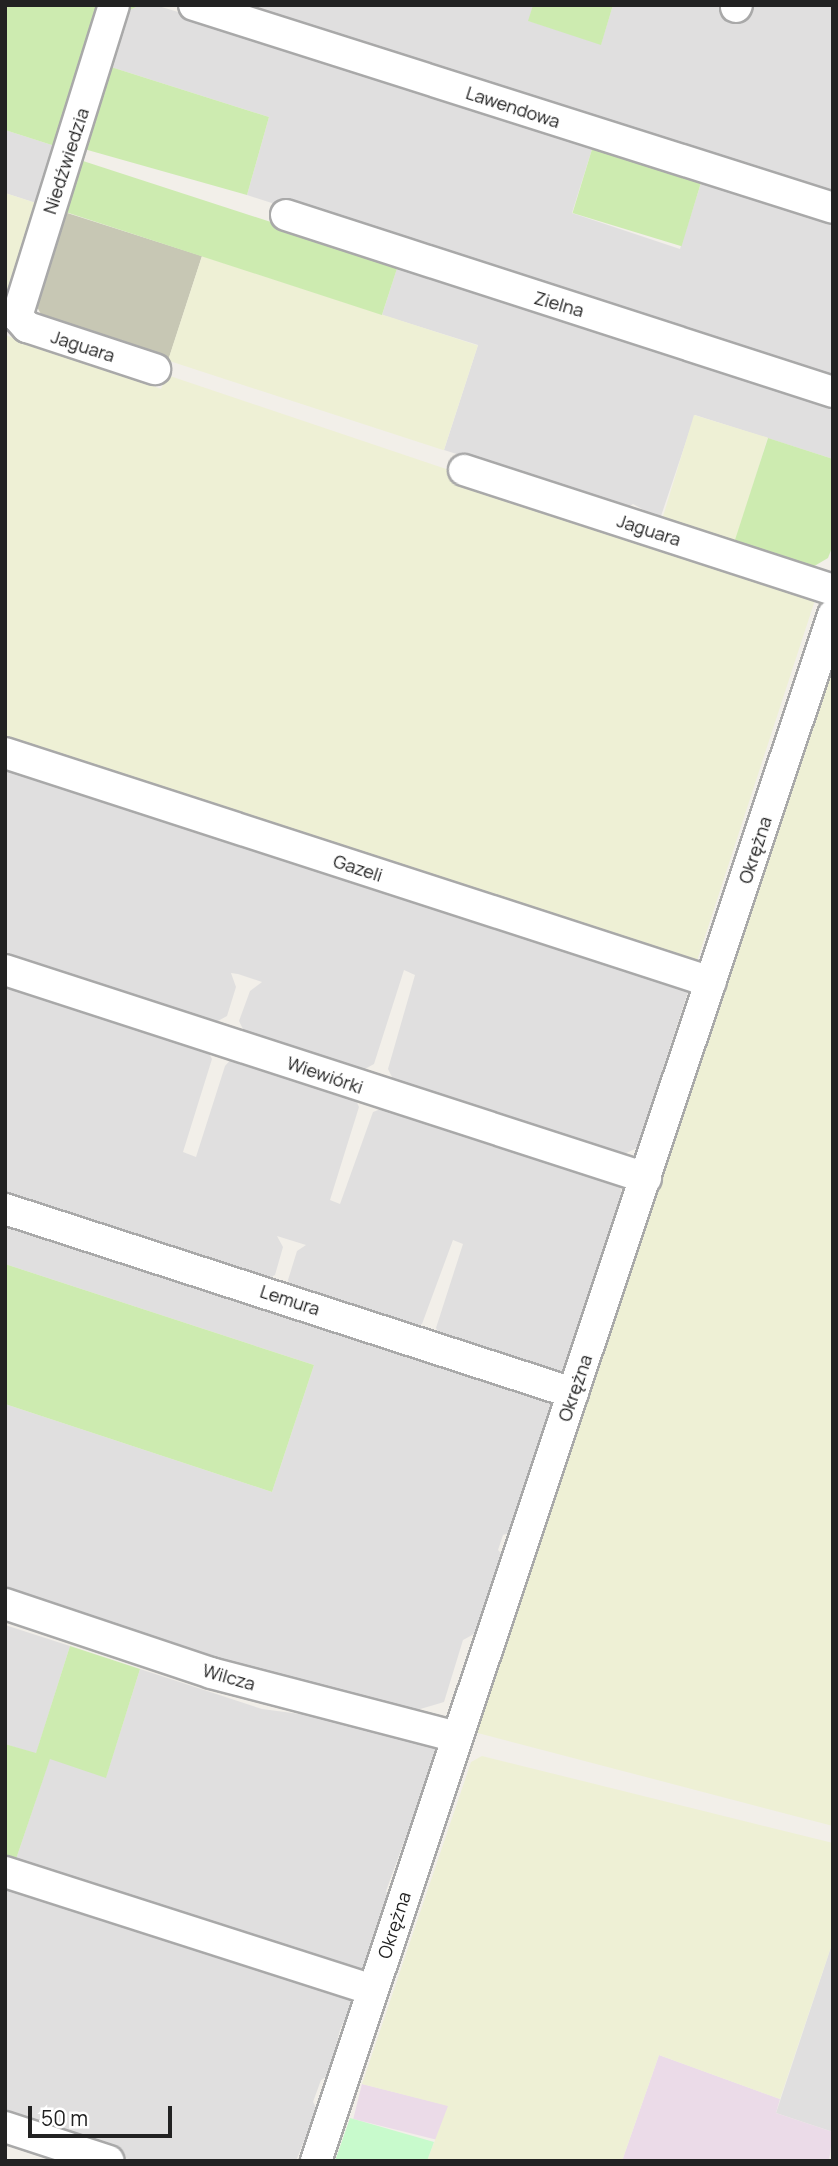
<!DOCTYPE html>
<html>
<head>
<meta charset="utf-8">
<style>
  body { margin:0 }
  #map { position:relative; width:838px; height:2166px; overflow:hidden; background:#f2efe9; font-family:Manrope,sans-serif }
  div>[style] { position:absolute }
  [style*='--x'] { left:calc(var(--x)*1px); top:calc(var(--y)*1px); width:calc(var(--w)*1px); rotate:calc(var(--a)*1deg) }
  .residential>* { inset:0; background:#e0dfdf }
  .industrial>* { inset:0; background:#ebdbe8; transform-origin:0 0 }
  .construction>* { inset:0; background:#c7c7b4 }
  .farmland>* { inset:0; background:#eef0d5; transform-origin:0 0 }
  .grass>* { inset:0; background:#cdebb0; transform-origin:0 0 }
  .park>* { inset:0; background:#c8facc }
  .roads { filter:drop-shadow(2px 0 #a9a9a9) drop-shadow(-2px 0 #a9a9a9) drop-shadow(0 2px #a9a9a9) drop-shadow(0 -2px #a9a9a9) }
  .minor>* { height:30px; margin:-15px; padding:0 15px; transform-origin:15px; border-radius:15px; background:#fff }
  span { translate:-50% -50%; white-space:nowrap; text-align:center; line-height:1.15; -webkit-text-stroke:5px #fff; paint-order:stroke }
  .street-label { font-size:18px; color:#222 }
  .frame { position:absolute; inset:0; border:7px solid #222; pointer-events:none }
  .scale { position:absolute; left:28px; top:2106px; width:144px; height:32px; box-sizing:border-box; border:4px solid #222; border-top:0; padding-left:9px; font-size:21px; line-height:24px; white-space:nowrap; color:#222; -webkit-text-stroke:5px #fff; paint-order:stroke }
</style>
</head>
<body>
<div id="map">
  <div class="residential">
    <div style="clip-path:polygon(140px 5px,155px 5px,208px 21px,593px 146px,572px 213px,680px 249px,702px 180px,833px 222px,833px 384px,247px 195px,269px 117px,111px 67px,128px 11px)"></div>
    <div style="clip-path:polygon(241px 5px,533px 5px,529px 21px,601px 44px,613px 5px,725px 5px,736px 24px,748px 18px,753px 5px,833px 5px,833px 195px)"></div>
    <div style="clip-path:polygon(5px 130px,55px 146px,36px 203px,5px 193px)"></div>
    <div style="clip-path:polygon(399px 262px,833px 402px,833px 459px,695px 415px,660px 519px,633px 504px,627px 508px,444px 450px,478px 345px,382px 315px)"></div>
    <div style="clip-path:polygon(5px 762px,691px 983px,637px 1148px,624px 1154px,393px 1079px,388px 1069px,415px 975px,404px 970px,374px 1064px,363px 1070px,244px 1031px,239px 1021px,250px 991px,262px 982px,238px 974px,231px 973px,236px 987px,227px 1016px,216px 1022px,5px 953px)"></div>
    <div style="clip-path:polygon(5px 983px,207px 1049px,212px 1059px,183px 1152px,196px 1157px,225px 1066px,233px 1057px,354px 1096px,359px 1107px,330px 1200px,340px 1204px,373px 1112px,386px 1107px,617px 1182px,622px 1192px,562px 1372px,552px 1375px,442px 1340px,436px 1328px,463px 1244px,453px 1240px,422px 1324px,413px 1329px,293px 1290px,288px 1280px,297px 1251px,306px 1245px,277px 1236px,283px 1247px,275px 1275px,265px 1280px,5px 1196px)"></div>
    <div style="clip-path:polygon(5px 1220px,547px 1397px,551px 1406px,509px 1533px,503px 1535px,498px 1550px,502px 1554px,474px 1634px,463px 1640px,444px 1702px,417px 1710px,259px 1677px,5px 1595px,5px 1404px,272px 1492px,314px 1365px,5px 1264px)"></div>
    <div style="clip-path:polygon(5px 1625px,70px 1646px,36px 1754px,5px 1744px)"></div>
    <div style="clip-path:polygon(140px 1669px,262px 1709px,300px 1714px,303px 1705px,438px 1749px,386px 1891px,388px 1896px,360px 1977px,14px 1865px,50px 1758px,106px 1777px)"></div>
    <div style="clip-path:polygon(5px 1883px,231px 1961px,235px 1956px,356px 1995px,340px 2030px,329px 2075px,321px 2080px,313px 2102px,317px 2109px,296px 2161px,135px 2161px,5px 2118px)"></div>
    <div style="clip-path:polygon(833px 1941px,833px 2132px,776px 2113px)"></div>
  </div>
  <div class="industrial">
    <div style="clip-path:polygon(659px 2055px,780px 2099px,776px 2113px,833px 2132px,829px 2161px,622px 2161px)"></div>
    <div style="left:362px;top:2084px;width:89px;height:36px;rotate:14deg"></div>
  </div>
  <div class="construction">
    <div style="clip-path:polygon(64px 212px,202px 256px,168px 361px,44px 320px,35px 303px)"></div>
  </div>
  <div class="farmland">
    <div style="clip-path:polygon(5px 193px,36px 203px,5px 303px)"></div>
    <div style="left:202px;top:256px;width:290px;height:110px;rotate:18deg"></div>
    <div style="clip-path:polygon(5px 335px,161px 389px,167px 375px,817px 594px,695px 967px,5px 744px)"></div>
    <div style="left:694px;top:415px;width:77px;height:109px;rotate:17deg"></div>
    <div style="clip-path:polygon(833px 657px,833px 1826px,474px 1732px)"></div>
    <div style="clip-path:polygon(482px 1756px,833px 1843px,833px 1941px,780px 2099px,659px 2055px,622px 2161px,427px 2161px,448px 2106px,362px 2084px,471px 1762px)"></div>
  </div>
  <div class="grass">
    <div style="clip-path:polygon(5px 5px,101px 5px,55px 146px,5px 130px)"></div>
    <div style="clip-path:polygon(121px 5px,140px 5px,128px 11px,111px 67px,269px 117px,247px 195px,84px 149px,111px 67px,104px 65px)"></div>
    <div style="clip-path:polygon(533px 5px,613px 5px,601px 45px,528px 21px)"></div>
    <div style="left:593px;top:146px;width:114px;height:70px;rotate:17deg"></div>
    <div style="left:80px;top:160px;width:335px;height:54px;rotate:18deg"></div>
    <div style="clip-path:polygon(768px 438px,833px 459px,833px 545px,828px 558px,811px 568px,734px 543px)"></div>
    <div style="clip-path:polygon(5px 1264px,314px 1365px,272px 1492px,5px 1404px)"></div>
    <div style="clip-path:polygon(70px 1646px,140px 1669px,106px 1778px,50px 1759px,14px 1865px,5px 1862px,5px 1744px,36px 1753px)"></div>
  </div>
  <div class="park">
    <div style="clip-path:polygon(350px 2118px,434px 2142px,427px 2161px,335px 2161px)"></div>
  </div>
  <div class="roads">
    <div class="minor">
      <div style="--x:114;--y:5;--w:326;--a:107.3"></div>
      <div style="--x:17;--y:316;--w:15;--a:48"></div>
      <div style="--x:27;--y:327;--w:135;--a:18.2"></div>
      <div style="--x:194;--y:5;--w:670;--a:17.62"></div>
      <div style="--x:736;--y:7;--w:2;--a:-63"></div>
      <div style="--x:286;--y:215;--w:575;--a:17.93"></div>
      <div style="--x:464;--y:470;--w:388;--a:18"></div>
      <div style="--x:5;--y:753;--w:742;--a:17.97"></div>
      <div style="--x:5;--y:970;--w:674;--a:17.98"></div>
      <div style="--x:5;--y:1209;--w:597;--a:17.95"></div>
      <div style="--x:5;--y:1604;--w:217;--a:18.5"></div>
      <div style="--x:211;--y:1673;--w:253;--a:14.6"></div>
      <div style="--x:5;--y:1872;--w:386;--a:17.8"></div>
      <div style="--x:5;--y:2127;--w:109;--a:18.1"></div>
      <div style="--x:316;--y:2161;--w:1630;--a:-71.51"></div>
    </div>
  </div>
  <div class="street-label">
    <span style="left:513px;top:107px;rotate:18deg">Lawendowa</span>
    <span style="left:66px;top:161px;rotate:-72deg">Niedźwiedzia</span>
    <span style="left:559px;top:304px;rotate:16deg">Zielna</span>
    <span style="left:83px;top:346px;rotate:18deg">Jaguara</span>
    <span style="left:649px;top:530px;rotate:18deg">Jaguara</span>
    <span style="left:755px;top:850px;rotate:-72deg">Okrężna</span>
    <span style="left:358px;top:868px;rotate:18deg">Gazeli</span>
    <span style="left:325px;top:1075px;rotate:19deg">Wiewiórki</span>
    <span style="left:290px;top:1300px;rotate:18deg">Lemura</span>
    <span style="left:575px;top:1388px;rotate:-71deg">Okrężna</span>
    <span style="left:229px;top:1677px;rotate:16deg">Wilcza</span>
    <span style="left:394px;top:1925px;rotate:-72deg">Okrężna</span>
  </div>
  <div class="frame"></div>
  <div class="scale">50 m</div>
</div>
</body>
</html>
